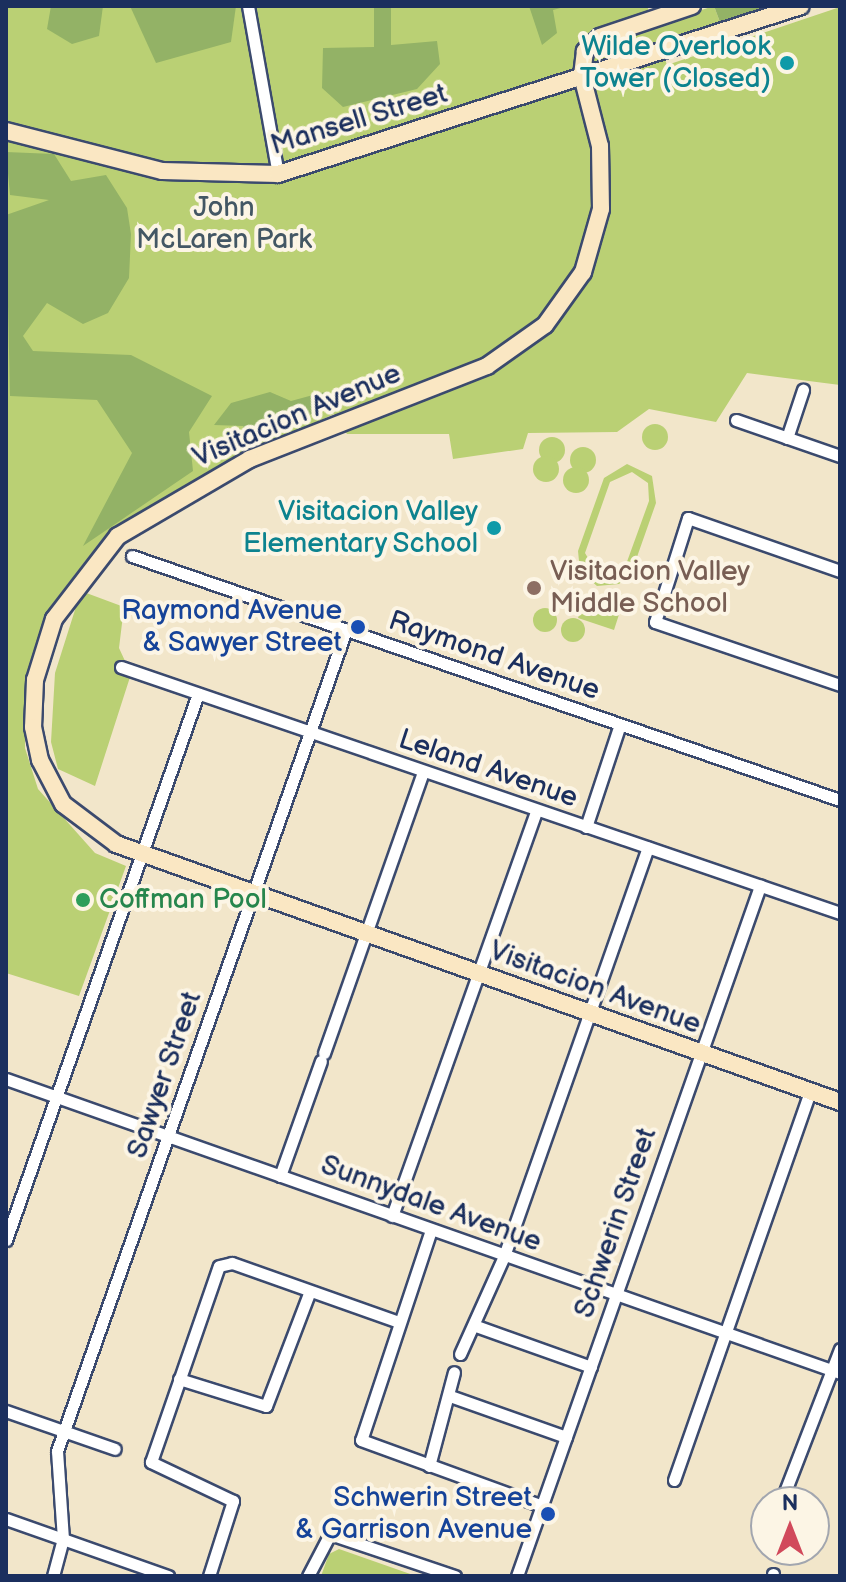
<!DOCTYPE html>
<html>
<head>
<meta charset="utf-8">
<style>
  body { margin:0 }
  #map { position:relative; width:846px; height:1582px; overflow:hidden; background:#f2e6ca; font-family:"Balsamiq Sans",sans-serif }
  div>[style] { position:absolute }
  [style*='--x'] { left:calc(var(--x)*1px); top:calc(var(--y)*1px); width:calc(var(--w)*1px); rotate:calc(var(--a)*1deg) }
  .green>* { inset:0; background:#bad074 }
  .round { border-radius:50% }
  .forest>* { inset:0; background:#93b266 }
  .roads { filter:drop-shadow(2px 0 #3b4a6e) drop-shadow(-2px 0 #3b4a6e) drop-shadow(0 2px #3b4a6e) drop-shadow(0 -2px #3b4a6e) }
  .street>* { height:11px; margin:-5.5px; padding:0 5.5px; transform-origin:5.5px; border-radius:5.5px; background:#fff }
  .secondary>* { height:16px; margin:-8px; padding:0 8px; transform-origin:8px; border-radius:8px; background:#fae7c3 }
  .dots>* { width:22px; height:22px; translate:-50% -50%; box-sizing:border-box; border:4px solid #fcf5e5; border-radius:50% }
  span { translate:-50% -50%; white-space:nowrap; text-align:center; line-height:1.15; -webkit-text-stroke:8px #fcf5e5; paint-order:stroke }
  .culture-label { font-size:28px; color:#0d838f }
  .right { translate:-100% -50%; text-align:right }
  .street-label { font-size:28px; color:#1b2f5e }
  .park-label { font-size:28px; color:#435764 }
  .education-label { font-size:28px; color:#785e54 }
  .left { translate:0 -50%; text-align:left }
  .transit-label { font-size:28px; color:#164399 }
  .leisure-label { font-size:28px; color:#27864d }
  .frame { position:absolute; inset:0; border:8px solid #1b2f5e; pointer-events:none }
  .north { position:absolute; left:750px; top:1486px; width:80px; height:80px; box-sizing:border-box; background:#fcf5e5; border:2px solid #a2a6af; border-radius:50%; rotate:0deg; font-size:22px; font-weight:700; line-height:32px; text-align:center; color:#1b2f5e }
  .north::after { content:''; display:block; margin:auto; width:28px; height:36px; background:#d1495b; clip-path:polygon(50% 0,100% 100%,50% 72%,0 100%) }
</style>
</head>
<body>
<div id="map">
  <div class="green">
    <div style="clip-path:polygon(6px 6px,647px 6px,654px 25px,714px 6px,721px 25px,660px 46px,667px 65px,840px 7px,840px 385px,747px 373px,716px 422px,649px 409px,617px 432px,528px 433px,523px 449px,453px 459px,449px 434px,347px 434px,334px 414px,210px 471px,103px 538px,50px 607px,25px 694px,25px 748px,38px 789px,95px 853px,126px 866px,79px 996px,6px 973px)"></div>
    <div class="round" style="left:642px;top:424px;width:26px;height:26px"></div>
    <div class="round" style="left:539px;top:437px;width:26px;height:26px"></div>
    <div class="round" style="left:570px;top:447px;width:26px;height:26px"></div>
    <div class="round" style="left:533px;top:456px;width:26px;height:26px"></div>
    <div style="clip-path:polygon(evenodd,627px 464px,652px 476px,656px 503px,631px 574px,619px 584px,597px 586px,580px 571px,578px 551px,604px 478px,627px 464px,632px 472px,648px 483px,649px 501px,624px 570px,600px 578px,585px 553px,610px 482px,632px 472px)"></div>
    <div class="round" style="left:563px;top:467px;width:26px;height:26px"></div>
    <div style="clip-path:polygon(608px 590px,625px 596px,614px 630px,578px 618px,587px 594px,604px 600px)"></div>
    <div style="clip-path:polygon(81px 591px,124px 607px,119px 648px,131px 674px,95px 786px,58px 769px,51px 742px,55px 673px)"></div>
    <div class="round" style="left:533px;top:608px;width:24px;height:24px"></div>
    <div class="round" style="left:561px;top:618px;width:24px;height:24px"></div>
    <div style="clip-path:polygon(339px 1549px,396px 1569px,416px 1576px,321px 1576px,329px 1554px)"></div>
  </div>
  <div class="forest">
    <div style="clip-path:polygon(51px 6px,103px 6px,99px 36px,72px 44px,47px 29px)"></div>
    <div style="clip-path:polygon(130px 6px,236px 6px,231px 42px,156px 63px)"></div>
    <div style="clip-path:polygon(374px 6px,391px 6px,391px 45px,437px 41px,440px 64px,417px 89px,343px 107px,322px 88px,323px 48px,374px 47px)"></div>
    <div style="clip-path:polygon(529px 6px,568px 6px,553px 10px,557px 33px,542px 45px)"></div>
    <div style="clip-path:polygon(714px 6px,780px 6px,721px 25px)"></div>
    <div style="clip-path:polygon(6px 152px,54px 154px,71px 181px,106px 175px,127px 208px,131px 234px,129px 278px,108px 313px,83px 324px,47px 303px,23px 336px,33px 351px,131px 355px,212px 396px,189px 432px,193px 471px,83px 546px,132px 453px,97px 400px,10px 396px,6px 215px,49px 200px,10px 195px)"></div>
    <div style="clip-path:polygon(270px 392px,291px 401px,324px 392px,337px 403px,247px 442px,243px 426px,214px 425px,231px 403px)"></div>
  </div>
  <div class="roads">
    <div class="street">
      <div style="--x:248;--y:6;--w:171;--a:79.9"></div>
      <div style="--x:736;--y:420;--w:110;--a:19.1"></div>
      <div style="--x:787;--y:438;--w:51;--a:-71.6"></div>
      <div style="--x:132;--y:556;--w:749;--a:19.02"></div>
      <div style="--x:840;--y:571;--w:161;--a:-160.8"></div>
      <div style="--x:688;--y:518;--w:109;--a:107.6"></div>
      <div style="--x:655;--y:622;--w:195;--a:18.8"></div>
      <div style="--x:121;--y:667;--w:760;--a:18.89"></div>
      <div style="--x:586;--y:827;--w:108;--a:-71.7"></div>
      <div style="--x:324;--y:1053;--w:298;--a:-70.6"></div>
      <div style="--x:6;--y:1079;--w:884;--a:19.42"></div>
      <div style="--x:280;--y:1176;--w:122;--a:-70.4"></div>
      <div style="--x:392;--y:1216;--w:430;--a:-70.4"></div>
      <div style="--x:431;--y:1230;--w:221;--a:108.4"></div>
      <div style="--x:361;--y:1440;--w:193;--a:20"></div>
      <div style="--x:6;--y:1240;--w:579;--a:-70.63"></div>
      <div style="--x:476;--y:1326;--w:122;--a:19.6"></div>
      <div style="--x:460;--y:1354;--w:107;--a:-65.8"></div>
      <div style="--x:504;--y:1256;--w:433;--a:-70.6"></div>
      <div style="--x:179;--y:1379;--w:91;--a:17.2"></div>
      <div style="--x:266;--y:1406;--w:123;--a:-69.1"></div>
      <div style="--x:450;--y:1396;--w:123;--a:19.5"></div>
      <div style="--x:6;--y:1411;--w:115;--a:19.2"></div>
      <div style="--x:429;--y:1466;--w:97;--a:-75.1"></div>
      <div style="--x:674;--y:1480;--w:411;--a:-70.7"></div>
      <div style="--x:781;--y:1502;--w:164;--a:-68.9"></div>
      <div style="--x:6;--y:1519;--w:172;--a:19.4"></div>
      <div style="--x:53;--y:1576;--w:38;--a:-75"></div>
      <div style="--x:63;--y:1539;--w:88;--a:-93.9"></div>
      <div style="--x:57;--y:1451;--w:870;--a:-70.61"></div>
      <div style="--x:209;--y:1576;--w:79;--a:-72.3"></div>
      <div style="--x:233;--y:1501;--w:91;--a:-154.6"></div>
      <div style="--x:151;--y:1462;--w:207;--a:-70.9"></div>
      <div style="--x:219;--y:1266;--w:13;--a:-13"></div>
      <div style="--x:232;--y:1263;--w:177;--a:19.5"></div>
      <div style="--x:308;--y:1576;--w:47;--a:-62.4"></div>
      <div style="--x:330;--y:1534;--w:132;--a:18.6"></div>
      <div style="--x:517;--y:1576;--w:732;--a:-70.6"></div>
      <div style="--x:773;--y:1576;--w:2;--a:-90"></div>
    </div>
    <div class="secondary">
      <div style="--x:692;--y:6;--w:97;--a:161.4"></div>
      <div style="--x:600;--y:37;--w:21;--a:137"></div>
      <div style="--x:585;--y:51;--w:25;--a:97"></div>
      <div style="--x:582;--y:76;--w:72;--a:75.6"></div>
      <div style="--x:600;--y:146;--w:63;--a:89.1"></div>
      <div style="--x:601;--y:209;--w:66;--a:105.9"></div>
      <div style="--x:583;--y:272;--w:65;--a:125.6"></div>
      <div style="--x:545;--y:325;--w:71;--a:144.7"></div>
      <div style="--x:487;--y:366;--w:255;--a:158.6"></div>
      <div style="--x:250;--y:459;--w:153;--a:149.7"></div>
      <div style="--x:118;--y:536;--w:105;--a:127.6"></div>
      <div style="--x:54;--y:619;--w:64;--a:107.3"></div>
      <div style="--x:35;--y:680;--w:47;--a:92.4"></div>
      <div style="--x:33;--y:727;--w:34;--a:78"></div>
      <div style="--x:40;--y:760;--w:50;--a:62.4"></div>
      <div style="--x:63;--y:804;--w:66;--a:37"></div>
      <div style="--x:116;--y:844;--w:769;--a:19.61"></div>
      <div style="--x:6;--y:131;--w:161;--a:14.4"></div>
      <div style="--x:162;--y:171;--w:116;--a:1.5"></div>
      <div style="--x:278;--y:174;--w:549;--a:-17.81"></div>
    </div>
  </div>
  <div class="dots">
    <div style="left:787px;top:63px;background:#0f9aa8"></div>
    <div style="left:494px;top:528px;background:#0f9aa8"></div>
    <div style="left:534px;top:588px;background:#8d6e63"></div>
    <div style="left:358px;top:627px;background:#1a4fb4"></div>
    <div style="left:83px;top:900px;background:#2e9e5b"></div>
    <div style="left:548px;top:1514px;background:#1a4fb4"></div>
  </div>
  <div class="culture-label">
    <span class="right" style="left:771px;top:63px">Wilde Overlook<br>Tower (Closed)</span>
    <span class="right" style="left:478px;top:528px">Visitacion Valley<br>Elementary School</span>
  </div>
  <div class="street-label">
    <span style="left:359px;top:120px;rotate:-17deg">Mansell Street</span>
    <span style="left:297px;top:416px;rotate:-23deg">Visitacion Avenue</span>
    <span style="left:494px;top:656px;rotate:19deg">Raymond Avenue</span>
    <span style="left:488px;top:769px;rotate:19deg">Leland Avenue</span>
    <span style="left:595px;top:988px;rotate:20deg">Visitacion Avenue</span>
    <span style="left:165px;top:1075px;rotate:-71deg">Sawyer Street</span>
    <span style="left:431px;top:1204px;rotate:20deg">Sunnydale Avenue</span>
    <span style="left:616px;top:1223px;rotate:-71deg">Schwerin Street</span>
  </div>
  <div class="park-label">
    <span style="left:224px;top:224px">John<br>McLaren Park</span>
  </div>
  <div class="education-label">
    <span class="left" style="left:550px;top:588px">Visitacion Valley<br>Middle School</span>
  </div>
  <div class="transit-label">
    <span class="right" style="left:342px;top:627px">Raymond Avenue<br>&amp; Sawyer Street</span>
    <span class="right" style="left:532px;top:1514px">Schwerin Street<br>&amp; Garrison Avenue</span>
  </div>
  <div class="leisure-label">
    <span class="left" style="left:99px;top:900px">Coffman Pool</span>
  </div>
  <div class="frame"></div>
  <div class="north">N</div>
</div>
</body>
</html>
